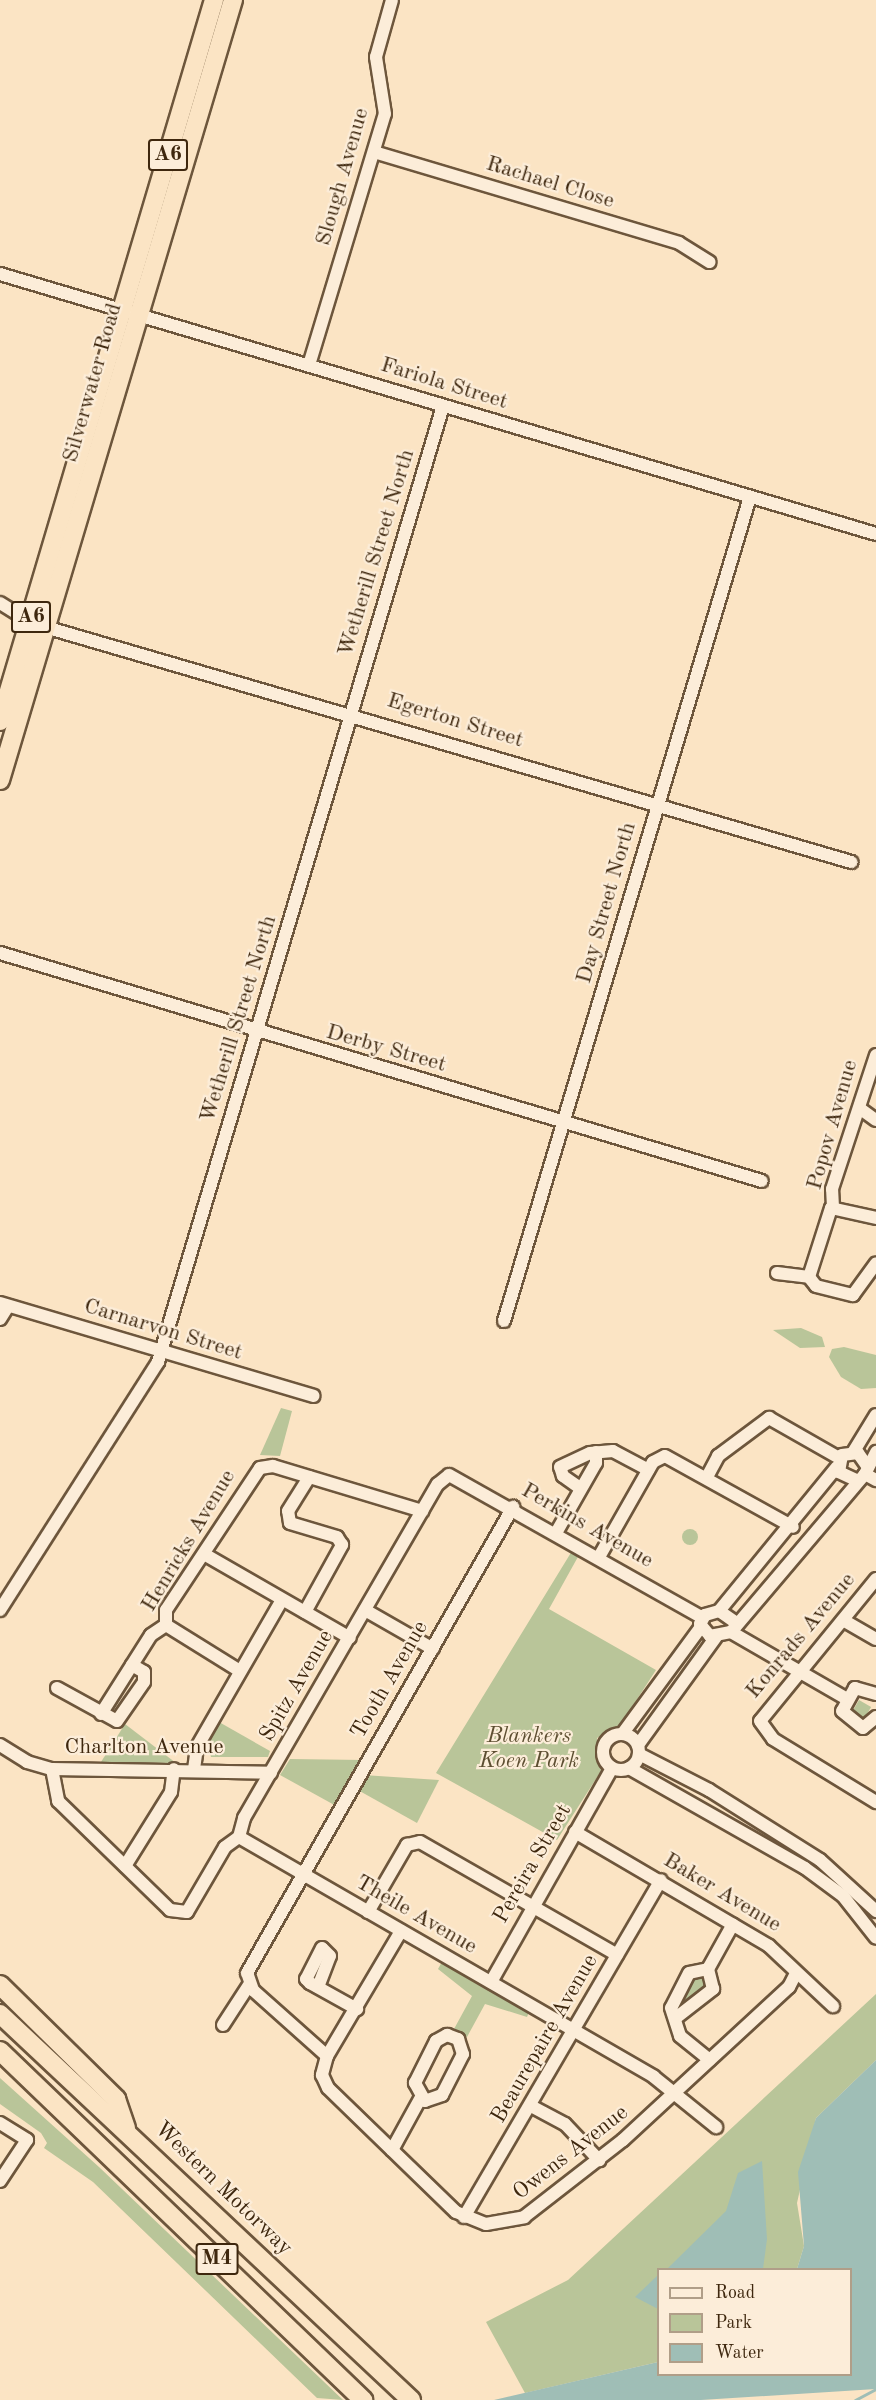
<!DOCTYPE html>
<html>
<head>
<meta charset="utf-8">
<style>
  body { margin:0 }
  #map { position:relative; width:876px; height:2400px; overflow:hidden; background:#fbe4c4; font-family:"Old Standard TT",serif }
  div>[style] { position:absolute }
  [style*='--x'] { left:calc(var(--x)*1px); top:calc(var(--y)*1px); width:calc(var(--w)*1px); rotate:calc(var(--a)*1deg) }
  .green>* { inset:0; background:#b9c599; transform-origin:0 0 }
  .round { border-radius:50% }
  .water>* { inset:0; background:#9fbeb6 }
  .stream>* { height:3px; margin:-1.5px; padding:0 1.5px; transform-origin:1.5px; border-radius:1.5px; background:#9fbeb6 }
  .roads { filter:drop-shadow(2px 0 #6d563c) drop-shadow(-2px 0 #6d563c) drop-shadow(0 2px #6d563c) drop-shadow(0 -2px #6d563c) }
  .minor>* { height:12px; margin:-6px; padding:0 6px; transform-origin:6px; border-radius:6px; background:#fcedd9 }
  .minor>.ring { margin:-6px; padding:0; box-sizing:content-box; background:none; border:12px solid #fcedd9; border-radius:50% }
  .highway>* { height:18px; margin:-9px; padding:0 9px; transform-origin:9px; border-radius:9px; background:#fbe4c4 }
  span { translate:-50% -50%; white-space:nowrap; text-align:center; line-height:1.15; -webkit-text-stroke:4.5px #fcedd9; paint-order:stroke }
  .shield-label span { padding:2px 4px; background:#fcedd9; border:2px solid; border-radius:4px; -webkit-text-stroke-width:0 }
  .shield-label { font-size:21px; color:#3e270e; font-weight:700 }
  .street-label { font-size:22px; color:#3e270e }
  .park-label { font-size:22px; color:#5d4e31; font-style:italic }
  .legend { position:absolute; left:657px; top:2268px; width:195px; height:108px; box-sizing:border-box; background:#fcedd9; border:2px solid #b09e88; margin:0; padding:8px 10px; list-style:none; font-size:18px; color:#3e270e }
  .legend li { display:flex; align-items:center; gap:12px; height:30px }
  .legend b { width:30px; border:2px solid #b09e88 }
</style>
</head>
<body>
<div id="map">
  <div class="green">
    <div style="clip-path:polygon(801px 1328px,822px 1337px,825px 1347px,800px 1348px,773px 1330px)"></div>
    <div style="clip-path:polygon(844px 1347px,876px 1355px,876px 1388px,861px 1389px,841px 1377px,829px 1357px,832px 1349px)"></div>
    <div style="clip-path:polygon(281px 1408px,292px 1411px,280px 1456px,260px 1455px)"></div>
    <div class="round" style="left:682px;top:1529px;width:16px;height:16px"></div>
    <div style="clip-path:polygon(572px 1551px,579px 1555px,549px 1609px,656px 1670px,621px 1724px,597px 1738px,601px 1771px,557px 1840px,436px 1773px)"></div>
    <div style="left:859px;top:1700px;width:14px;height:15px;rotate:30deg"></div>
    <div style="clip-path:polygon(219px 1722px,270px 1751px,268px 1757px,211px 1757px,208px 1745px)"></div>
    <div style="clip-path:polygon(125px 1724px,176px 1763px,101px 1762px)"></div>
    <div style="clip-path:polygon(290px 1759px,364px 1760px,338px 1807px,280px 1775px)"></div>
    <div style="clip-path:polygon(363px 1775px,439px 1780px,417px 1823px,356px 1789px)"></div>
    <div style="clip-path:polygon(443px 1960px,530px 2010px,527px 2017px,485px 2004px,467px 2037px,454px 2029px,472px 1996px,438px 1969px)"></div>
    <div style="clip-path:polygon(703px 1969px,711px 1986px,679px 2013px,674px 2006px,694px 1974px)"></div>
    <div style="clip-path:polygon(876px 1994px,876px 2060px,816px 2118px,797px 2203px,804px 2246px,797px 2269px,658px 2270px,658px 2362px,525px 2393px,486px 2322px,568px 2280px)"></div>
    <div style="clip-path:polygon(0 2078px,99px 2167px,343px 2400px,317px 2398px,93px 2182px,44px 2148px,47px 2143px,41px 2133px,0 2104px)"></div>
  </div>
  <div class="water">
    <div style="clip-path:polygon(876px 2060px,876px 2389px,701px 2400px,494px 2400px,658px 2362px,658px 2374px,850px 2374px,850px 2270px,797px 2269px,804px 2246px,798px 2172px,816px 2118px)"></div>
    <div style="clip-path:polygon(762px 2161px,767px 2239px,763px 2269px,667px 2269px,726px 2211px,738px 2173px)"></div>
    <div style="clip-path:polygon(658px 2275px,658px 2309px,635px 2297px)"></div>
  </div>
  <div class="stream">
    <div style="--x:855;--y:2400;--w:24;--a:-28"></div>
  </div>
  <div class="roads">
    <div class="minor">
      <div style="--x:374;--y:152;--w:318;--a:16.6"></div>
      <div style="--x:679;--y:243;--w:36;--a:32"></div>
      <div style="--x:0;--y:274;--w:914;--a:16.53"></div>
      <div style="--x:309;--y:365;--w:262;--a:-73.2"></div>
      <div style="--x:385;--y:114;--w:58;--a:-99"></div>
      <div style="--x:376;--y:57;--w:59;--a:-74.3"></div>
      <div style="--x:0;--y:603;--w:36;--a:32"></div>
      <div style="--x:45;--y:627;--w:840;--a:16.25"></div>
      <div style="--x:0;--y:953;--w:795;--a:16.66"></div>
      <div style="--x:862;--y:1110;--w:17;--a:36"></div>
      <div style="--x:833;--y:1207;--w:18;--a:-93"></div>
      <div style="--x:832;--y:1189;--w:141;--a:-71.8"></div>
      <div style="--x:777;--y:1273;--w:32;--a:7"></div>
      <div style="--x:809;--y:1277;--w:72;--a:-72.3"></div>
      <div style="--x:831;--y:1208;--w:46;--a:12.5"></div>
      <div style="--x:809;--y:1277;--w:11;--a:52"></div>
      <div style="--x:816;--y:1286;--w:38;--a:14"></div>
      <div style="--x:853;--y:1295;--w:39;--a:-54"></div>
      <div style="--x:0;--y:1303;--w:327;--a:16.5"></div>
      <div style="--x:0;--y:1319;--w:15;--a:-58"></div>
      <div style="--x:504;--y:1321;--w:860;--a:-73.38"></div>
      <div style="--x:854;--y:1451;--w:42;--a:-58.6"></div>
      <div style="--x:865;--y:1474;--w:13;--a:29"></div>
      <div style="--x:707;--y:1477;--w:24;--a:-62"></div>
      <div style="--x:718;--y:1456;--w:64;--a:-36.7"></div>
      <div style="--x:769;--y:1418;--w:81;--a:29.7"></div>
      <div style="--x:856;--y:1480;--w:19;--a:-155"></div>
      <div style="--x:839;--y:1472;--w:17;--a:-80"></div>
      <div style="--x:842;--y:1455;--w:16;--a:-7"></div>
      <div style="--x:858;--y:1453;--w:16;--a:55"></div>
      <div style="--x:580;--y:1488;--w:21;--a:-145"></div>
      <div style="--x:563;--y:1476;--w:9;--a:-108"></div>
      <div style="--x:560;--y:1467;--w:33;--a:-25"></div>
      <div style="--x:590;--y:1453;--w:23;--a:-5"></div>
      <div style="--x:613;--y:1451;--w:40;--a:28"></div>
      <div style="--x:556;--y:1533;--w:81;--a:-60.3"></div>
      <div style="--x:596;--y:1463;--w:11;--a:-90"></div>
      <div style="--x:204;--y:1554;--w:168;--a:29.9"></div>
      <div style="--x:599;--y:1557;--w:109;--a:-60.4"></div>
      <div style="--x:653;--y:1462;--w:13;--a:-27"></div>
      <div style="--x:665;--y:1456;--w:146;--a:29"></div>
      <div style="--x:876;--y:1579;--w:183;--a:129.2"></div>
      <div style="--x:760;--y:1721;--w:22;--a:54"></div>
      <div style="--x:773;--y:1739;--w:121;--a:31.5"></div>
      <div style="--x:0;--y:1610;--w:294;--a:-57.5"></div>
      <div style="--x:158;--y:1362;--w:998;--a:-73.4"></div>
      <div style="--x:365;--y:1610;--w:78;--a:29.8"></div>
      <div style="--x:719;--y:1611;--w:186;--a:-50.7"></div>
      <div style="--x:305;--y:1612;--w:77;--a:-61.1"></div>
      <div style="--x:342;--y:1545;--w:9;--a:-122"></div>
      <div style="--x:337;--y:1537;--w:49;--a:-163.4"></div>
      <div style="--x:290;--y:1523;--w:12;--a:-99"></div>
      <div style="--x:288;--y:1511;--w:40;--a:-58"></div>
      <div style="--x:843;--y:1620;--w:38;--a:30"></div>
      <div style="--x:735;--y:1622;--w:19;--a:-145"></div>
      <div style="--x:719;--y:1611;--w:15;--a:164"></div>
      <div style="--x:705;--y:1615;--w:10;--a:119"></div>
      <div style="--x:700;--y:1624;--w:16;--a:50"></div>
      <div style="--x:710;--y:1636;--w:21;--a:-11"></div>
      <div style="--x:731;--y:1632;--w:207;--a:-49.7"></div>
      <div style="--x:865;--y:1474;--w:25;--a:-63"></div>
      <div style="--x:166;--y:1625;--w:87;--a:31.9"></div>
      <div style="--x:731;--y:1632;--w:134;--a:30"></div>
      <div style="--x:57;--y:1688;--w:68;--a:28.8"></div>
      <div style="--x:117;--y:1721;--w:47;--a:-55.3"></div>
      <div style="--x:144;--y:1682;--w:10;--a:-90"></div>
      <div style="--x:144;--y:1672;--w:14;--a:-150"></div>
      <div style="--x:876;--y:1694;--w:22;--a:-164"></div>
      <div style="--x:855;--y:1688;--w:26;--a:119"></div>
      <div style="--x:842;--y:1711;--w:27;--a:39"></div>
      <div style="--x:863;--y:1728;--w:17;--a:-40"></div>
      <div style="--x:101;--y:1714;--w:93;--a:-57.7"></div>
      <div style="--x:151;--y:1635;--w:18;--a:-34"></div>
      <div style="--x:166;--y:1625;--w:15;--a:-90"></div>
      <div style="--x:166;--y:1610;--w:170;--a:-56.5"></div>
      <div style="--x:260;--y:1468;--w:13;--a:-9"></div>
      <div style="--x:273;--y:1466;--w:156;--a:16.8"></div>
      <div style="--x:623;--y:1733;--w:132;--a:-53.7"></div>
      <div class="ring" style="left:603px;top:1734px;width:24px;height:24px"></div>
      <div style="--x:0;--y:1745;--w:32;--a:32"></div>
      <div style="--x:27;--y:1762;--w:26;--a:16"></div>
      <div style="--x:52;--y:1769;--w:219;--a:1"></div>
      <div style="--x:638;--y:1745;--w:133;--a:-54.2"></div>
      <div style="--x:639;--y:1754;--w:79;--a:27.2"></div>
      <div style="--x:709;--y:1790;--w:131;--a:32.2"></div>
      <div style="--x:820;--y:1860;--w:76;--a:42.3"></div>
      <div style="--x:629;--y:1768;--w:202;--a:29.6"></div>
      <div style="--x:805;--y:1868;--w:47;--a:36.4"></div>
      <div style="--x:843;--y:1896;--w:53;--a:51.8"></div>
      <div style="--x:52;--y:1769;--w:33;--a:79"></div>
      <div style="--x:58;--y:1801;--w:156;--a:44.2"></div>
      <div style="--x:170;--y:1910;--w:17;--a:7"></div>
      <div style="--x:187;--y:1912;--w:75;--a:-59.7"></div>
      <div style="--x:225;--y:1847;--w:17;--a:-36"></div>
      <div style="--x:239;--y:1837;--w:20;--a:-75"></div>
      <div style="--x:244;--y:1818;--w:386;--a:-59.9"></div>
      <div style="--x:438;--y:1484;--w:14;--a:-39"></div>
      <div style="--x:449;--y:1475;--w:291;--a:29.4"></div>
      <div style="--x:194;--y:1769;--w:22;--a:-82"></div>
      <div style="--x:197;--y:1747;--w:170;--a:-60"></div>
      <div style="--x:575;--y:1832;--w:225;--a:30.4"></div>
      <div style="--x:769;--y:1946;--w:88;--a:43.2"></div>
      <div style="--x:239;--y:1837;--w:479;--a:30"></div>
      <div style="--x:654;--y:2077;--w:80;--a:38.9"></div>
      <div style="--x:125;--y:1866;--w:87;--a:-58.1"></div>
      <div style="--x:171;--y:1792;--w:23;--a:-83"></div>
      <div style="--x:368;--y:1912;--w:78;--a:-59.8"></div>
      <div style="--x:407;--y:1845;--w:13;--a:-13"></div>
      <div style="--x:420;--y:1842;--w:227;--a:29.8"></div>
      <div style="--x:401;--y:1931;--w:145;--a:120.6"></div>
      <div style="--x:327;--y:2056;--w:20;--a:105"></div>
      <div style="--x:322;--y:2075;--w:14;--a:65"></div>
      <div style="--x:328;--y:2088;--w:178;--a:44.1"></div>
      <div style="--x:456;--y:2212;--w:32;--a:22"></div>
      <div style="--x:486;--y:2224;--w:39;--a:-10"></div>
      <div style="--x:524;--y:2217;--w:125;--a:-37.9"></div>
      <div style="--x:623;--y:2140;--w:226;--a:-42.7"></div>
      <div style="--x:789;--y:1987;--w:13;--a:-63"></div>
      <div style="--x:708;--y:1969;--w:51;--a:-60.9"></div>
      <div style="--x:491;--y:1982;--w:246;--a:-60.5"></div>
      <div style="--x:318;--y:1987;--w:33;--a:-69"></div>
      <div style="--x:330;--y:1956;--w:11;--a:-135"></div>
      <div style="--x:322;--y:1948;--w:35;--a:117"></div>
      <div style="--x:306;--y:1979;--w:6;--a:45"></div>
      <div style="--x:310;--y:1983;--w:54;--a:29"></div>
      <div style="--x:677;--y:2017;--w:46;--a:-37.9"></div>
      <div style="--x:713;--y:1989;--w:21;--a:-104"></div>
      <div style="--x:708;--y:1969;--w:19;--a:168"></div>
      <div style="--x:689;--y:1973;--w:39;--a:117"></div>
      <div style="--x:671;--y:2008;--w:29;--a:72"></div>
      <div style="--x:680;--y:2036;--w:38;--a:39"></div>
      <div style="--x:223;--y:2025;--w:48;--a:-57"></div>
      <div style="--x:447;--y:2035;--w:12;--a:20"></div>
      <div style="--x:458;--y:2039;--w:16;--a:72"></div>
      <div style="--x:463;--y:2054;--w:46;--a:117.1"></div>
      <div style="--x:442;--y:2095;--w:18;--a:161"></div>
      <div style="--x:425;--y:2101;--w:21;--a:-119"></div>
      <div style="--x:415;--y:2083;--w:47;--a:-63.4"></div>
      <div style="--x:436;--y:2041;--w:13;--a:-29"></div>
      <div style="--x:327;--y:2056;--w:99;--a:-138.3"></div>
      <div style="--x:253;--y:1990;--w:18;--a:-109"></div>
      <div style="--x:247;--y:1973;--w:537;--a:-60.28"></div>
      <div style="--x:531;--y:2106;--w:38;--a:28"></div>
      <div style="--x:565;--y:2124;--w:50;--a:46.6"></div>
      <div style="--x:0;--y:2123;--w:32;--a:32"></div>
      <div style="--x:27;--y:2140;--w:49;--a:123.4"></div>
      <div style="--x:392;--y:2150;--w:58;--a:-61.2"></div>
      <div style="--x:464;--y:2217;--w:390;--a:-59.7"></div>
    </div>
    <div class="highway">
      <div style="--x:0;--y:721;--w:752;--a:-73.47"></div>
      <div style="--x:0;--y:780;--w:814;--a:-73.37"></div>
      <div style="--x:0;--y:1985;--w:163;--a:44.5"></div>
      <div style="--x:116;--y:2099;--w:31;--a:71"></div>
      <div style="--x:0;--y:2014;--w:564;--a:43.2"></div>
      <div style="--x:0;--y:2051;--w:504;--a:43.87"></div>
    </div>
  </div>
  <div class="shield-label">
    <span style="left:168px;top:155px">A6</span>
    <span style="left:31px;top:617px">A6</span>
    <span style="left:217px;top:2259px">M4</span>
  </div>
  <div class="street-label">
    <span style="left:343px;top:177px;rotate:-74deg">Slough Avenue</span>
    <span style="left:550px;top:183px;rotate:17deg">Rachael Close</span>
    <span style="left:93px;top:383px;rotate:-74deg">Silverwater Road</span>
    <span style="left:444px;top:384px;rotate:17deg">Fariola Street</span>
    <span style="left:377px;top:553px;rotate:-73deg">Wetherill Street North</span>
    <span style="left:455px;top:721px;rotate:17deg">Egerton Street</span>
    <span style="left:607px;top:903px;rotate:-74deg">Day Street North</span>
    <span style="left:239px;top:1019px;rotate:-73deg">Wetherill Street North</span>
    <span style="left:386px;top:1049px;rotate:16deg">Derby Street</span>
    <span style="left:833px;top:1125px;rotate:-74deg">Popov Avenue</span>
    <span style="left:163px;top:1330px;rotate:17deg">Carnarvon Street</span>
    <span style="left:587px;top:1526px;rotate:30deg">Perkins Avenue</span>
    <span style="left:189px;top:1541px;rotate:-59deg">Henricks Avenue</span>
    <span style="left:801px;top:1636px;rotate:-50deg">Konrads Avenue</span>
    <span style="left:390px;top:1680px;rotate:-60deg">Tooth Avenue</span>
    <span style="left:297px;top:1686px;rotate:-60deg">Spitz Avenue</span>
    <span style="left:144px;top:1748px">Charlton Avenue</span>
    <span style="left:533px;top:1864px;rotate:-60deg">Pereira Street</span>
    <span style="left:722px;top:1893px;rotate:31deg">Baker Avenue</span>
    <span style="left:416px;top:1915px;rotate:30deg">Theile Avenue</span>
    <span style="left:545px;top:2039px;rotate:-60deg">Beaurepaire Avenue</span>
    <span style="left:571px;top:2153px;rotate:-38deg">Owens Avenue</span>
    <span style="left:223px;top:2189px;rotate:44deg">Western Motorway</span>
  </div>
  <div class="park-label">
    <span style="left:529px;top:1749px">Blankers<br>Koen Park</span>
  </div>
  <ul class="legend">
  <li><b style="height:8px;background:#fcedd9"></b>Road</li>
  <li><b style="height:16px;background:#b9c599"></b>Park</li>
  <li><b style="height:16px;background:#9fbeb6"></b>Water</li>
  </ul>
</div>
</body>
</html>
